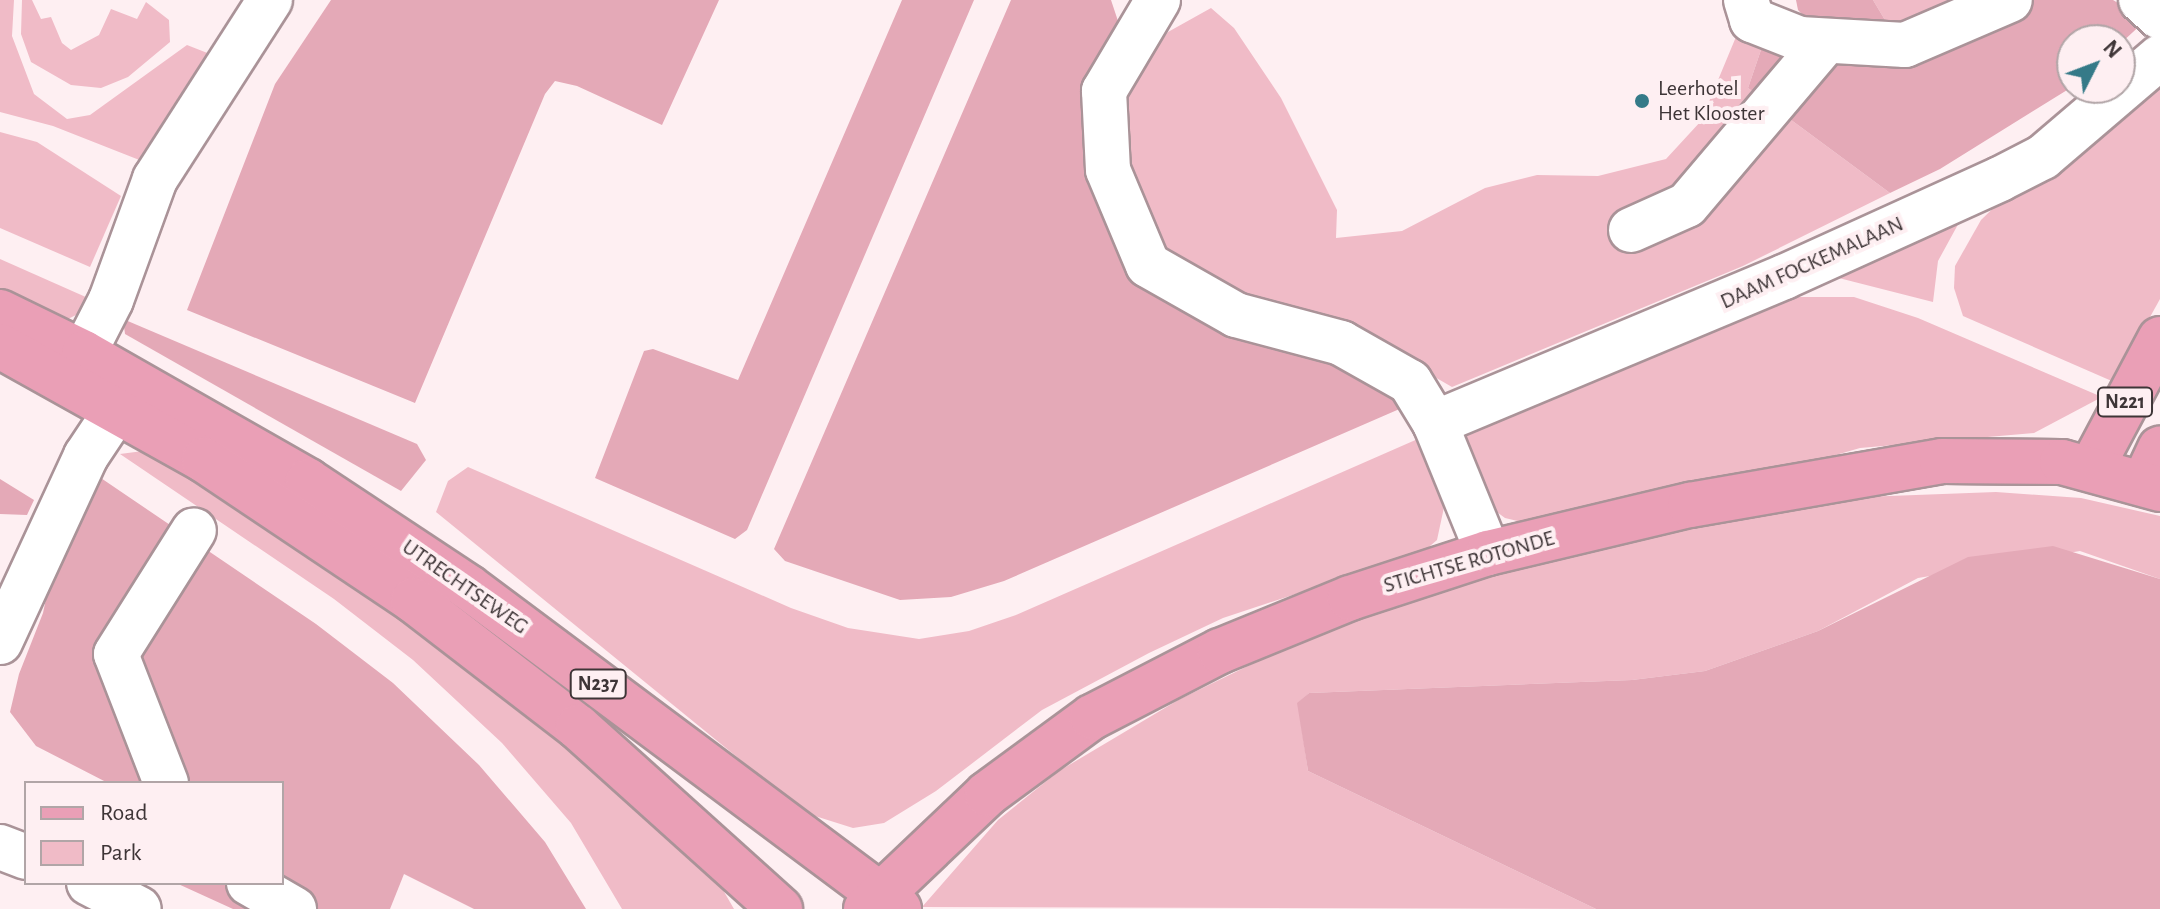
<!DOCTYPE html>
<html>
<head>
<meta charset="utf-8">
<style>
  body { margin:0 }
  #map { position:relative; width:2160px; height:909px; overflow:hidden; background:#feeff2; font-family:"Alegreya Sans",sans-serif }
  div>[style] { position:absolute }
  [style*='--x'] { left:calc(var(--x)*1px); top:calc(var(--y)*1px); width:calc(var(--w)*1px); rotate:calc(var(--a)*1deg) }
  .green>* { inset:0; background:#f0bbc7 }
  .forest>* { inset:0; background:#e4a9b7 }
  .roads { filter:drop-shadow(2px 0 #aa9398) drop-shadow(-2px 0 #aa9398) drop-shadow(0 2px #aa9398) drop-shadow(0 -2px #aa9398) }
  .minor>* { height:44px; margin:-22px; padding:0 22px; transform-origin:22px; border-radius:22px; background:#fff }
  .major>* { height:44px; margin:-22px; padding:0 22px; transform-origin:22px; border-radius:22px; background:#ea9fb6 }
  .dots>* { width:22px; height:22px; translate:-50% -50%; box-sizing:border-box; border:4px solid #feeff2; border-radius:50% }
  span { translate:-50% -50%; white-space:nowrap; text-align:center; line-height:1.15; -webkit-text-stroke:8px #feeff2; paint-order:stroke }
  .shield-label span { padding:2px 6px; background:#feeff2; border:2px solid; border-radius:6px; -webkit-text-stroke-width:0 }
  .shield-label { font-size:20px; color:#3e3537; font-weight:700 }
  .poi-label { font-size:22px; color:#3e3537 }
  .left { translate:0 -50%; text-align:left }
  .street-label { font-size:22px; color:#3e3537 }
  .legend { position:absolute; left:24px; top:781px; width:260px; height:104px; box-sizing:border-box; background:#feeff2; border:2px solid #b1a5a7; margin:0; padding:10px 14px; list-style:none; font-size:24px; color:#3e3537 }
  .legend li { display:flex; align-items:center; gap:16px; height:40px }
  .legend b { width:40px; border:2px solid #b1a5a7 }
  .north { position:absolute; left:2056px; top:24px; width:80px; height:80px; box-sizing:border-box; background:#feeff2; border:2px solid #b1a5a7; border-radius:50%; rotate:48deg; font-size:22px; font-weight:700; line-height:32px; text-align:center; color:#3e3537 }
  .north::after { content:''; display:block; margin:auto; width:28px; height:36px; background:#357a88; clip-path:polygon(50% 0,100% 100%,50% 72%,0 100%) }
</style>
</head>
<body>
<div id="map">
  <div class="green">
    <div style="clip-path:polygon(0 0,14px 0,12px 36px,34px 94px,67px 119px,90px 115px,187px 45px,215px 56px,147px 163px,53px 126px,0 112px)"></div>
    <div style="clip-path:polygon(22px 0,32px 0,41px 19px,51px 17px,62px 43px,71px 50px,99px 35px,111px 9px,137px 19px,146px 2px,169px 20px,170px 42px,128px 77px,101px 88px,71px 85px,31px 62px,21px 34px)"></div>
    <div style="clip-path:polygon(1873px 0,1985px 0,1891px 30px)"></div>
    <div style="clip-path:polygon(1211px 8px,1234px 28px,1281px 98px,1337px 210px,1336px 238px,1402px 231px,1485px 188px,1537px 175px,1598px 176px,1666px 159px,1701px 121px,1738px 32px,1764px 41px,1748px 88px,1890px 193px,1743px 266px,1452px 387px,1407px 361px,1175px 269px,1130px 203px,1124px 109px,1139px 71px,1168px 32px)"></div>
    <div style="clip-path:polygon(2160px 78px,2160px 299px,2114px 382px,1963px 316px,1954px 288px,1955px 266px,1981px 220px,2013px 189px)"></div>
    <div style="clip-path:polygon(0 132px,37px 142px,121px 196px,90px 267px,0 228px)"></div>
    <div style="clip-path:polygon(1967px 208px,1938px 261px,1933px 302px,1827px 275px)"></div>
    <div style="clip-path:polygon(0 259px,88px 298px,80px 313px,60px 323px,0 302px)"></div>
    <div style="clip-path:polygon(1775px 297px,1854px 297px,1918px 318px,2102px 397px,2034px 433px,1860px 448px,1791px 468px,1604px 501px,1526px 523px,1505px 518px,1486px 504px,1457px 440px,1466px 430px)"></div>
    <div style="clip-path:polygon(1420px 438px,1446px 498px,1437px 540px,1423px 552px,1223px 618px,1149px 653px,1042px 710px,936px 791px,884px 823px,853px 828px,815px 816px,764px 779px,436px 512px,448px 481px,468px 467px,791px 608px,848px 628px,919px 639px,969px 631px,1016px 615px)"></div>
    <div style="clip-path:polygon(143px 451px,163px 453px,412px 612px,708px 864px,734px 909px,622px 909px,571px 823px,502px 743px,413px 660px,334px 599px,120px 454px)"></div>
    <div style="clip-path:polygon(1996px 492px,2081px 498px,2160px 516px,2160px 579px,2080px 551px,1918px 578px,1818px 631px,1705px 671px,1632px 680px,1309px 693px,1298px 703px,1308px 771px,1596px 909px,922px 907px,998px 820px,1059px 771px,1180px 699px,1351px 616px,1631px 534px,1836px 498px)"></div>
  </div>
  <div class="forest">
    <div style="clip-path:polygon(331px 0,719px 0,662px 125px,577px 86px,555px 81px,545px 94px,415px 403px,187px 310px,275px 84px)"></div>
    <div style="clip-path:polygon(902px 0,974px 0,747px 530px,735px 539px,595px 478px,644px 351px,653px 349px,738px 380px)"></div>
    <div style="clip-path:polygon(1011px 0,1111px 0,1123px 36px,1119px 243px,1411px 404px,1004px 581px,951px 597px,900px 600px,785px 561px,774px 549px)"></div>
    <div style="clip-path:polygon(1796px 0,1873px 0,1891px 30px,1815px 28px,1798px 10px)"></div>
    <div style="clip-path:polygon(2034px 0,2113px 0,2146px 20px,2120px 44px,2120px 40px,2072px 40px,2072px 87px,1940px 169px,1890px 193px,1748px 88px,1764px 41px,1999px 26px)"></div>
    <div style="clip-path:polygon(123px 319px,417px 444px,426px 460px,401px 491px,125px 334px)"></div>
    <div style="clip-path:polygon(92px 472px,316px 624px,393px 683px,479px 765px,545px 842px,586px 909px,474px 909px,404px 874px,390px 909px,233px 909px,176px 883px,282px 883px,282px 783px,108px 783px,36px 746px,10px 712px,19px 674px,43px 613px,64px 513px)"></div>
    <div style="clip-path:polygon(0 479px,34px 500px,27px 515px,0 514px)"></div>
    <div style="clip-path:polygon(2053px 546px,2160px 579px,2160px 909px,1596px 909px,1308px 771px,1297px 703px,1309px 693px,1632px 680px,1705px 671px,1818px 631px,1968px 557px)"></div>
  </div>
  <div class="roads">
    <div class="minor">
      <div style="--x:1158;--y:0;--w:106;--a:120.7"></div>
      <div style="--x:1104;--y:91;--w:79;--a:87.1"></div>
      <div style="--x:1108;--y:170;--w:103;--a:67.2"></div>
      <div style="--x:1148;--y:265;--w:101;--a:29.6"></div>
      <div style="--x:1236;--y:315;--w:109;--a:14.9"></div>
      <div style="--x:1341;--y:343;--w:79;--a:29.5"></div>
      <div style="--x:1410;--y:382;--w:48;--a:58.6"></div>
      <div style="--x:1435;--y:423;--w:140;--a:67.8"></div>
      <div style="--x:1746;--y:0;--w:21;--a:73"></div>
      <div style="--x:1752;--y:20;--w:52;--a:21.6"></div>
      <div style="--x:1800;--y:39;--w:105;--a:3.3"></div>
      <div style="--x:1905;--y:45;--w:114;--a:-23.2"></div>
      <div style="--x:2141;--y:0;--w:25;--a:42"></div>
      <div style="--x:1631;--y:230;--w:61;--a:-24.1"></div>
      <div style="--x:1687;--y:205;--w:215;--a:-49.7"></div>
      <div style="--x:84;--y:353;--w:59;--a:-63"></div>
      <div style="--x:111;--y:300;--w:129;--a:-70"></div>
      <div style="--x:155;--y:179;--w:213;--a:-57.3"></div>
      <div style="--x:1435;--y:423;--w:378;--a:-22.7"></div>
      <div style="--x:1784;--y:277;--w:237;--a:-24.4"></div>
      <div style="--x:2000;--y:179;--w:48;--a:-27.1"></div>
      <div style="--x:2043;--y:157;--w:154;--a:-40.5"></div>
      <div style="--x:0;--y:642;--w:205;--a:-65.2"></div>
      <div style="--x:86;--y:456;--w:54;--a:-56.3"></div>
      <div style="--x:166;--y:783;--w:138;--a:-111.2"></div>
      <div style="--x:116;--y:654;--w:146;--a:-57.8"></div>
      <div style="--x:0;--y:847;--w:28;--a:21"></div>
      <div style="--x:89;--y:883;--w:56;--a:27.5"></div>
      <div style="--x:249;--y:883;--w:52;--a:30"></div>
    </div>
    <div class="major">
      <div style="--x:0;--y:312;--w:93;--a:26"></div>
      <div style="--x:84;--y:353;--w:258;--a:29.7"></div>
      <div style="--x:308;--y:481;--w:192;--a:33.5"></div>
      <div style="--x:468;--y:587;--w:538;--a:36.76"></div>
      <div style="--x:0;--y:346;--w:234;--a:29.2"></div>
      <div style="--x:204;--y:460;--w:252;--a:33.8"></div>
      <div style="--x:413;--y:600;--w:208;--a:37.6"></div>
      <div style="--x:578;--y:727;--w:272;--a:42"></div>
      <div style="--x:2092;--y:467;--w:145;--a:-62"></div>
      <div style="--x:2144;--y:483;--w:38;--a:-65"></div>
      <div style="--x:866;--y:909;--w:167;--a:-43.5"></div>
      <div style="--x:987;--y:794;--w:130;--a:-36.3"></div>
      <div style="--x:1092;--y:717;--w:144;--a:-27.3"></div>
      <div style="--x:1220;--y:651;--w:140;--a:-22.2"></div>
      <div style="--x:1350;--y:598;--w:145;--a:-18.1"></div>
      <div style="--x:1488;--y:553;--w:208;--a:-13.4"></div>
      <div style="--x:1690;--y:505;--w:256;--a:-9.9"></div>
      <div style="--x:1942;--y:461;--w:120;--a:0.5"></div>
      <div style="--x:2062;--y:462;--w:102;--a:15.4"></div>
    </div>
  </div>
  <div class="dots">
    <div style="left:1642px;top:101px;background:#357a88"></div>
  </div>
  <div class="shield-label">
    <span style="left:2125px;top:402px">N221</span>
    <span style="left:598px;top:684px">N237</span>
  </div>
  <div class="poi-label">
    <span class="left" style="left:1658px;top:101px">Leerhotel<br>Het Klooster</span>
  </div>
  <div class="street-label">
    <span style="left:1812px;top:263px;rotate:-24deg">DAAM FOCKEMALAAN</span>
    <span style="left:1469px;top:562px;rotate:-16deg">STICHTSE ROTONDE</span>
    <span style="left:465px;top:587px;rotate:35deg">UTRECHTSEWEG</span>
  </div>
  <ul class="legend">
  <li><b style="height:10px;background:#ea9fb6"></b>Road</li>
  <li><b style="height:22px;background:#f0bbc7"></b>Park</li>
  </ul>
  <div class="north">N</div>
</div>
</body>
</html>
